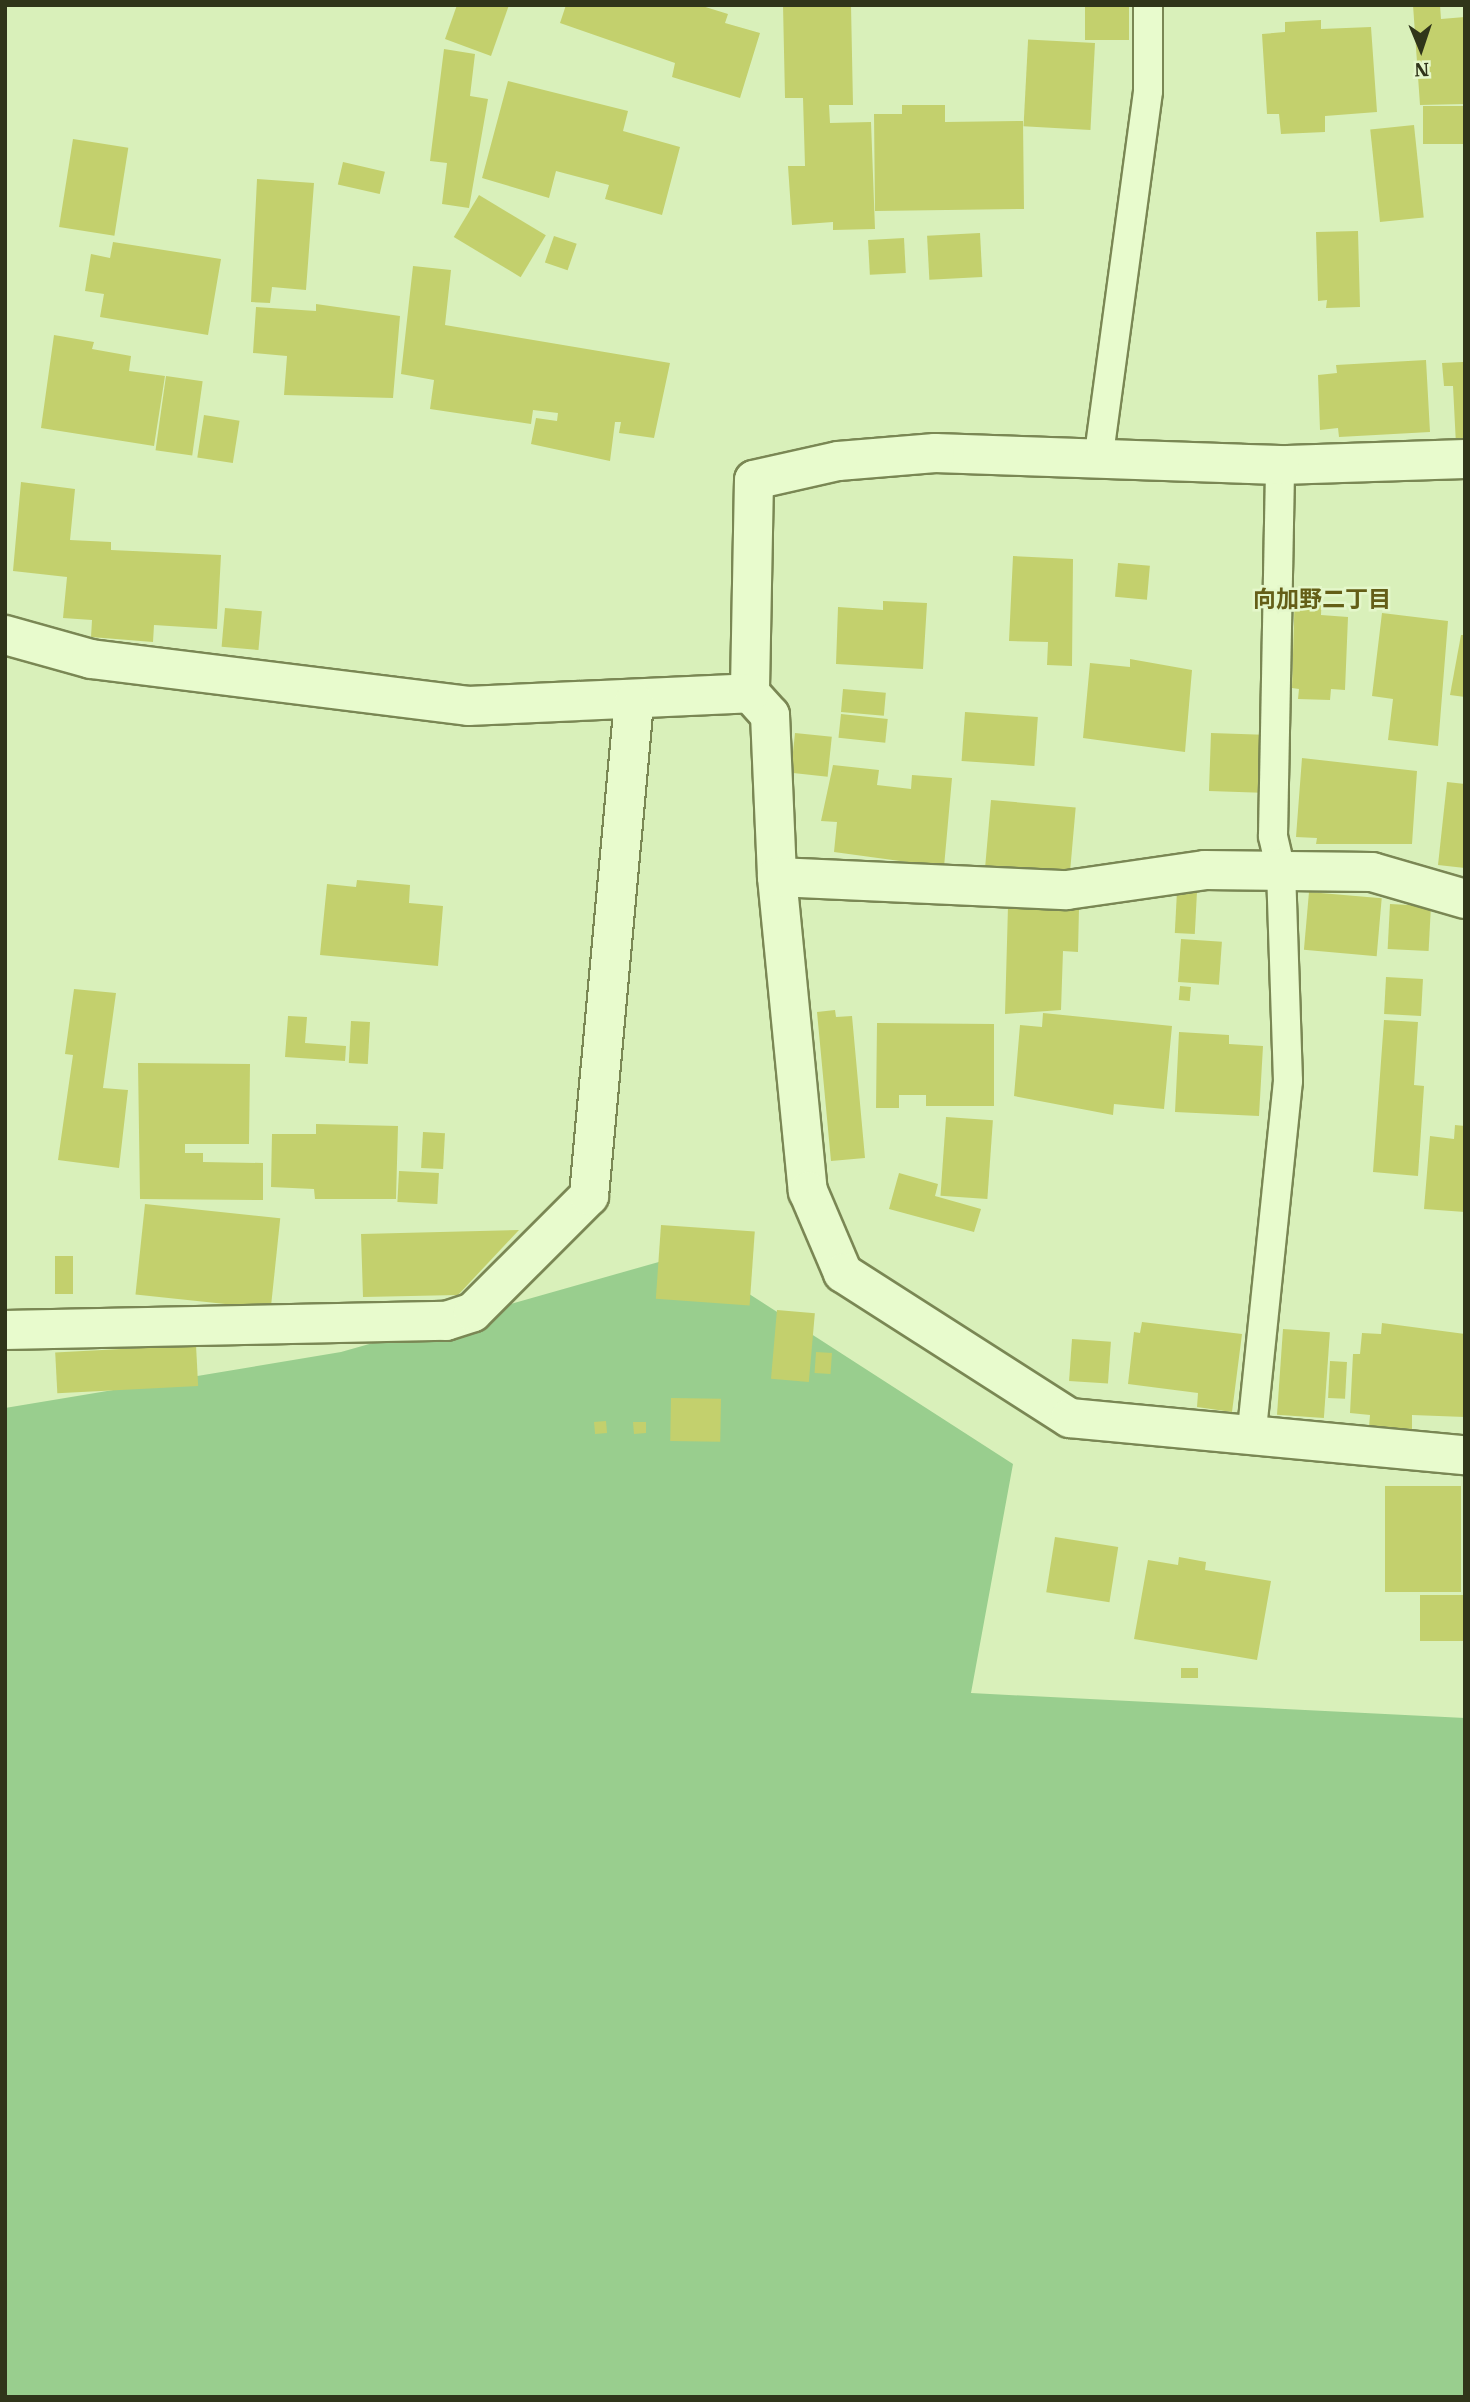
<!DOCTYPE html>
<html>
<head>
<meta charset="utf-8">
<style>
  body { margin:0 }
  #map { position:relative; width:1470px; height:2402px; overflow:hidden; background:#d9f0ba; font-family:"IBM Plex Serif","Noto Sans JP",serif }
  div>[style] { position:absolute }
  [style*='--x'] { left:calc(var(--x)*1px); top:calc(var(--y)*1px); width:calc(var(--w)*1px); rotate:calc(var(--a)*1deg) }
  .green>* { inset:0; background:#99ce8e }
  .building>* { inset:0; background:#c3d06d; transform-origin:0 0 }
  .roads { filter:drop-shadow(2px 0 #7a8754) drop-shadow(-2px 0 #7a8754) drop-shadow(0 2px #7a8754) drop-shadow(0 -2px #7a8754) }
  .service>* { height:28px; margin:-14px; padding:0 14px; transform-origin:14px; border-radius:14px; background:#e8fbcd }
  .minor>* { height:38px; margin:-19px; padding:0 19px; transform-origin:19px; border-radius:19px; background:#e8fbcd }
  span { translate:-50% -50%; white-space:nowrap; text-align:center; line-height:1.15; -webkit-text-stroke:5px #e4f7ca; paint-order:stroke }
  .neighbourhood-label { font-size:23px; color:#645e17; font-weight:700 }
  .frame { position:absolute; inset:0; border:7px solid #30351a; pointer-events:none }
  .north { position:absolute; left:1386px; top:14px; width:70px; height:70px; -webkit-text-stroke:5px #e4f7ca; paint-order:stroke; rotate:178deg; font-size:19px; font-weight:700; line-height:28px; text-align:center; color:#30351a }
  .north::after { content:''; display:block; margin:auto; width:24px; height:32px; background:#30351a; clip-path:polygon(50% 0,100% 100%,50% 72%,0 100%) }
</style>
</head>
<body>
<div id="map">
  <div class="green">
    <div style="clip-path:polygon(687px 1254px,1013px 1464px,971px 1693px,1465px 1718px,1465px 2397px,5px 2397px,5px 1408px,341px 1352px)"></div>
  </div>
  <div class="building">
    <div style="clip-path:polygon(457px 5px,509px 5px,491px 56px,445px 39px)"></div>
    <div style="clip-path:polygon(566px 5px,699px 5px,728px 14px,725px 23px,760px 33px,740px 98px,672px 77px,675px 63px,560px 23px)"></div>
    <div style="clip-path:polygon(783px 5px,851px 5px,853px 105px,829px 105px,830px 123px,871px 122px,875px 229px,833px 230px,833px 222px,792px 225px,788px 166px,805px 166px,803px 98px,785px 98px)"></div>
    <div style="left:1085px;top:5px;width:44px;height:35px"></div>
    <div style="clip-path:polygon(1413px 5px,1440px 5px,1441px 19px,1465px 17px,1465px 104px,1420px 105px)"></div>
    <div style="clip-path:polygon(1321px 20px,1321px 29px,1371px 27px,1377px 112px,1325px 116px,1325px 132px,1281px 134px,1279px 114px,1267px 114px,1262px 34px,1285px 32px,1285px 22px)"></div>
    <div style="left:1095px;top:43px;width:87px;height:67px;rotate:93deg"></div>
    <div style="clip-path:polygon(444px 49px,475px 54px,470px 96px,488px 99px,469px 208px,442px 204px,447px 163px,430px 161px)"></div>
    <div style="clip-path:polygon(508px 81px,628px 111px,623px 131px,680px 147px,662px 215px,605px 199px,609px 185px,556px 171px,549px 198px,482px 178px)"></div>
    <div style="clip-path:polygon(902px 105px,945px 105px,945px 122px,1023px 121px,1024px 209px,875px 211px,874px 114px,902px 114px)"></div>
    <div style="left:1465px;top:106px;width:38px;height:42px;rotate:90deg"></div>
    <div style="left:1414px;top:125px;width:93px;height:44px;rotate:84deg"></div>
    <div style="left:73px;top:139px;width:56px;height:89px;rotate:9deg"></div>
    <div style="left:343px;top:162px;width:43px;height:23px;rotate:13deg"></div>
    <div style="clip-path:polygon(257px 179px,314px 183px,306px 290px,272px 287px,270px 303px,251px 302px)"></div>
    <div style="left:479px;top:195px;width:78px;height:49px;rotate:31deg"></div>
    <div style="clip-path:polygon(1358px 231px,1360px 307px,1326px 308px,1327px 300px,1318px 301px,1316px 232px)"></div>
    <div style="left:980px;top:233px;width:44px;height:53px;rotate:87deg"></div>
    <div style="left:554px;top:236px;width:24px;height:28px;rotate:19deg"></div>
    <div style="left:904px;top:238px;width:35px;height:36px;rotate:87deg"></div>
    <div style="clip-path:polygon(113px 242px,221px 259px,208px 335px,100px 317px,104px 294px,85px 291px,91px 254px,110px 258px)"></div>
    <div style="clip-path:polygon(413px 266px,451px 270px,445px 325px,670px 363px,654px 438px,619px 433px,621px 422px,615px 422px,610px 461px,531px 444px,536px 418px,557px 421px,558px 413px,533px 410px,531px 424px,430px 409px,434px 380px,401px 374px)"></div>
    <div style="clip-path:polygon(316px 304px,400px 316px,393px 398px,284px 395px,287px 356px,253px 353px,256px 307px,316px 311px)"></div>
    <div style="clip-path:polygon(54px 335px,94px 342px,92px 349px,131px 356px,129px 371px,165px 376px,154px 446px,41px 428px)"></div>
    <div style="clip-path:polygon(1426px 360px,1430px 432px,1339px 437px,1338px 428px,1320px 430px,1318px 375px,1337px 373px,1336px 365px)"></div>
    <div style="clip-path:polygon(1463px 362px,1465px 445px,1456px 445px,1453px 386px,1444px 386px,1442px 363px)"></div>
    <div style="left:166px;top:376px;width:37px;height:75px;rotate:8deg"></div>
    <div style="left:204px;top:415px;width:36px;height:43px;rotate:9deg"></div>
    <div style="clip-path:polygon(21px 482px,75px 489px,70px 540px,111px 542px,111px 550px,221px 555px,217px 629px,154px 625px,153px 642px,91px 637px,92px 620px,63px 618px,67px 577px,13px 571px)"></div>
    <div style="clip-path:polygon(1013px 556px,1073px 559px,1072px 666px,1047px 665px,1048px 642px,1009px 641px)"></div>
    <div style="left:1118px;top:563px;width:32px;height:34px;rotate:5deg"></div>
    <div style="clip-path:polygon(1295px 588px,1322px 589px,1321px 615px,1348px 617px,1345px 690px,1331px 689px,1330px 700px,1298px 699px,1299px 689px,1292px 688px)"></div>
    <div style="clip-path:polygon(883px 601px,927px 603px,923px 669px,836px 664px,838px 607px,883px 610px)"></div>
    <div style="left:225px;top:608px;width:37px;height:39px;rotate:5deg"></div>
    <div style="clip-path:polygon(1382px 613px,1448px 621px,1438px 746px,1388px 740px,1393px 699px,1372px 696px)"></div>
    <div style="clip-path:polygon(1461px 635px,1465px 635px,1465px 697px,1450px 695px)"></div>
    <div style="clip-path:polygon(1130px 659px,1192px 670px,1185px 752px,1083px 738px,1090px 663px,1130px 667px)"></div>
    <div style="left:843px;top:689px;width:43px;height:23px;rotate:5deg"></div>
    <div style="left:965px;top:712px;width:73px;height:49px;rotate:4deg"></div>
    <div style="left:841px;top:714px;width:47px;height:24px;rotate:6deg"></div>
    <div style="left:795px;top:733px;width:37px;height:40px;rotate:6deg"></div>
    <div style="left:1211px;top:733px;width:52px;height:58px;rotate:2deg"></div>
    <div style="clip-path:polygon(1302px 758px,1417px 771px,1412px 844px,1316px 844px,1317px 838px,1296px 837px)"></div>
    <div style="clip-path:polygon(833px 765px,879px 770px,877px 785px,911px 789px,912px 775px,952px 778px,944px 867px,834px 852px,837px 822px,821px 821px)"></div>
    <div style="clip-path:polygon(1447px 782px,1465px 784px,1465px 868px,1438px 865px)"></div>
    <div style="left:991px;top:800px;width:85px;height:67px;rotate:5deg"></div>
    <div style="clip-path:polygon(357px 880px,410px 885px,409px 903px,443px 906px,438px 966px,320px 955px,327px 884px,356px 887px)"></div>
    <div style="left:1177px;top:891px;width:20px;height:42px;rotate:3deg"></div>
    <div style="left:1309px;top:892px;width:73px;height:58px;rotate:5deg"></div>
    <div style="left:1390px;top:904px;width:41px;height:45px;rotate:3deg"></div>
    <div style="clip-path:polygon(1008px 906px,1079px 908px,1078px 952px,1063px 951px,1061px 1010px,1005px 1014px)"></div>
    <div style="left:1181px;top:939px;width:41px;height:43px;rotate:4deg"></div>
    <div style="left:1386px;top:977px;width:37px;height:37px;rotate:3deg"></div>
    <div style="left:1180px;top:986px;width:11px;height:14px;rotate:5deg"></div>
    <div style="clip-path:polygon(74px 989px,116px 993px,103px 1088px,128px 1090px,119px 1168px,58px 1160px,73px 1055px,65px 1054px)"></div>
    <div style="clip-path:polygon(835px 1010px,836px 1017px,852px 1016px,865px 1158px,831px 1161px,817px 1012px)"></div>
    <div style="clip-path:polygon(1043px 1013px,1172px 1026px,1164px 1109px,1114px 1104px,1113px 1115px,1014px 1096px,1020px 1025px,1042px 1027px)"></div>
    <div style="clip-path:polygon(288px 1016px,307px 1017px,305px 1043px,346px 1046px,345px 1061px,285px 1057px)"></div>
    <div style="clip-path:polygon(1384px 1020px,1418px 1022px,1414px 1085px,1424px 1086px,1418px 1176px,1373px 1172px)"></div>
    <div style="left:351px;top:1021px;width:19px;height:42px;rotate:3deg"></div>
    <div style="clip-path:polygon(877px 1023px,994px 1024px,994px 1106px,926px 1106px,926px 1095px,899px 1095px,899px 1108px,876px 1108px)"></div>
    <div style="clip-path:polygon(1179px 1032px,1229px 1035px,1229px 1044px,1263px 1046px,1259px 1116px,1175px 1112px)"></div>
    <div style="clip-path:polygon(138px 1063px,250px 1064px,249px 1144px,185px 1144px,185px 1153px,203px 1153px,203px 1162px,263px 1163px,263px 1200px,140px 1199px)"></div>
    <div style="left:946px;top:1117px;width:47px;height:79px;rotate:4deg"></div>
    <div style="clip-path:polygon(316px 1124px,398px 1126px,396px 1199px,315px 1199px,314px 1189px,271px 1187px,272px 1134px,316px 1134px)"></div>
    <div style="clip-path:polygon(1455px 1125px,1465px 1126px,1465px 1212px,1424px 1209px,1430px 1136px,1454px 1139px)"></div>
    <div style="left:423px;top:1132px;width:22px;height:36px;rotate:3deg"></div>
    <div style="left:399px;top:1171px;width:40px;height:31px;rotate:3deg"></div>
    <div style="clip-path:polygon(899px 1173px,938px 1184px,935px 1196px,981px 1209px,974px 1232px,889px 1209px)"></div>
    <div style="left:145px;top:1204px;width:136px;height:91px;rotate:6deg"></div>
    <div style="left:661px;top:1225px;width:94px;height:74px;rotate:4deg"></div>
    <div style="clip-path:polygon(519px 1230px,458px 1295px,363px 1297px,361px 1234px)"></div>
    <div style="left:55px;top:1256px;width:18px;height:38px"></div>
    <div style="left:777px;top:1310px;width:38px;height:69px;rotate:5deg"></div>
    <div style="clip-path:polygon(1142px 1322px,1242px 1334px,1232px 1412px,1197px 1407px,1198px 1393px,1128px 1384px,1134px 1332px,1140px 1333px)"></div>
    <div style="clip-path:polygon(1382px 1323px,1465px 1334px,1465px 1417px,1412px 1415px,1412px 1429px,1369px 1427px,1370px 1415px,1350px 1413px,1353px 1354px,1360px 1354px,1362px 1333px,1381px 1334px)"></div>
    <div style="left:1283px;top:1329px;width:47px;height:86px;rotate:4deg"></div>
    <div style="left:1072px;top:1339px;width:39px;height:42px;rotate:4deg"></div>
    <div style="left:196px;top:1345px;width:41px;height:141px;rotate:87deg"></div>
    <div style="left:816px;top:1352px;width:16px;height:21px;rotate:4deg"></div>
    <div style="left:1330px;top:1361px;width:17px;height:37px;rotate:3deg"></div>
    <div style="left:671px;top:1398px;width:50px;height:43px;rotate:1deg"></div>
    <div style="left:606px;top:1421px;width:12px;height:12px;rotate:85deg"></div>
    <div style="clip-path:polygon(633px 1422px,646px 1422px,646px 1433px,634px 1434px)"></div>
    <div style="left:1385px;top:1486px;width:76px;height:106px"></div>
    <div style="left:1055px;top:1537px;width:64px;height:56px;rotate:9deg"></div>
    <div style="clip-path:polygon(1179px 1557px,1206px 1562px,1205px 1570px,1271px 1581px,1257px 1660px,1134px 1639px,1148px 1560px,1178px 1565px)"></div>
    <div style="left:1465px;top:1595px;width:46px;height:45px;rotate:90deg"></div>
    <div style="left:1181px;top:1668px;width:17px;height:10px"></div>
  </div>
  <div class="roads">
    <div class="service">
      <div style="--x:1099;--y:454;--w:366;--a:-82.3"></div>
      <div style="--x:1148;--y:91;--w:86;--a:-90"></div>
      <div style="--x:1251;--y:1439;--w:360;--a:-84.1"></div>
      <div style="--x:1288;--y:1081;--w:210;--a:-91.9"></div>
      <div style="--x:1281;--y:871;--w:36;--a:-103"></div>
      <div style="--x:1273;--y:836;--w:371;--a:-88.9"></div>
    </div>
    <div class="minor">
      <div style="--x:1465;--y:459;--w:185;--a:178.1"></div>
      <div style="--x:1280;--y:465;--w:345;--a:-178"></div>
      <div style="--x:935;--y:453;--w:97;--a:175.3"></div>
      <div style="--x:838;--y:461;--w:86;--a:167.3"></div>
      <div style="--x:754;--y:480;--w:213;--a:91.1"></div>
      <div style="--x:750;--y:693;--w:30;--a:48"></div>
      <div style="--x:770;--y:715;--w:162;--a:87.5"></div>
      <div style="--x:777;--y:877;--w:316;--a:84.4"></div>
      <div style="--x:808;--y:1191;--w:89;--a:66.9"></div>
      <div style="--x:843;--y:1273;--w:269;--a:32.6"></div>
      <div style="--x:1070;--y:1418;--w:397;--a:5.4"></div>
      <div style="--x:5;--y:635;--w:89;--a:15.6"></div>
      <div style="--x:91;--y:659;--w:380;--a:7.1"></div>
      <div style="--x:468;--y:706;--w:282;--a:-2.6"></div>
      <div style="--x:777;--y:877;--w:290;--a:2.6"></div>
      <div style="--x:1067;--y:890;--w:139;--a:-8.2"></div>
      <div style="--x:1205;--y:870;--w:167;--a:0.7"></div>
      <div style="--x:1372;--y:872;--w:97;--a:16.2"></div>
      <div style="--x:5;--y:1330;--w:441;--a:-1.2"></div>
      <div style="--x:446;--y:1321;--w:28;--a:-18"></div>
      <div style="--x:473;--y:1312;--w:164;--a:-45"></div>
      <div style="--x:589;--y:1196;--w:496;--a:-84.8"></div>
    </div>
  </div>
  <div class="neighbourhood-label">
    <span style="left:1322px;top:598px">向加野二丁目</span>
  </div>
  <div class="frame"></div>
  <div class="north">N</div>
</div>
</body>
</html>
